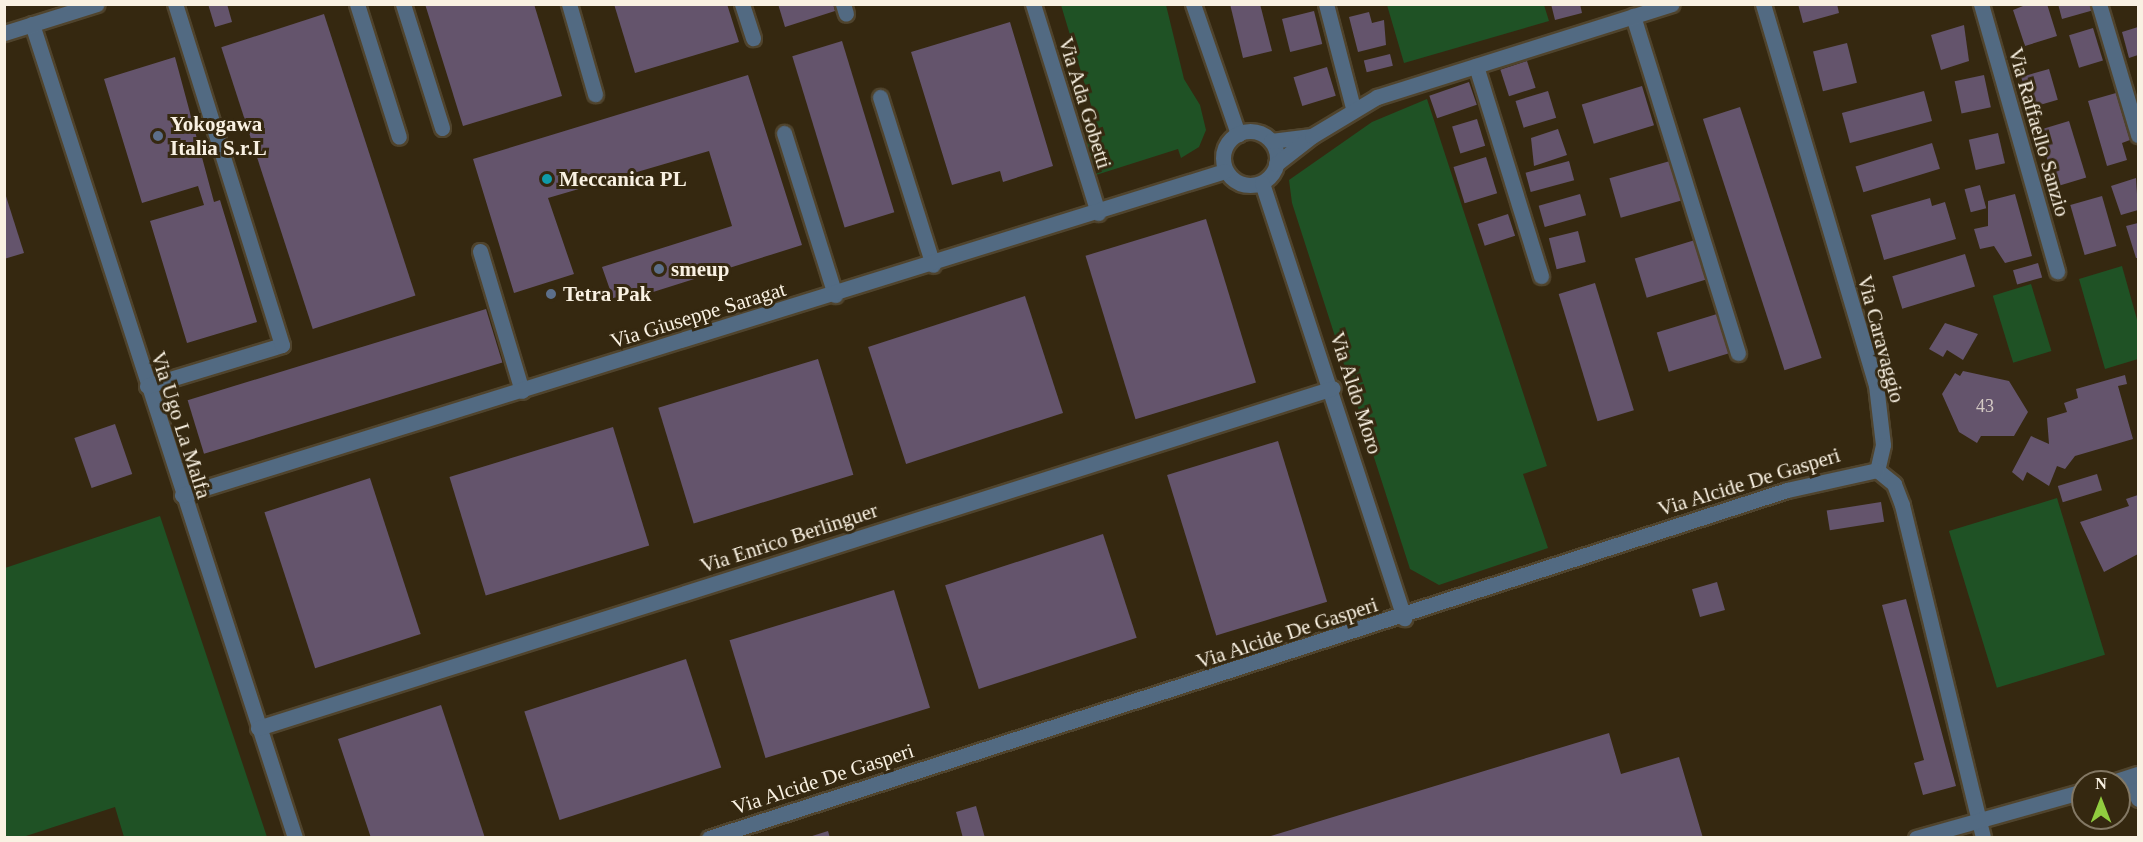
<!DOCTYPE html>
<html>
<head>
<meta charset="utf-8">
<style>
  body { margin:0 }
  #map { position:relative; width:2143px; height:842px; overflow:hidden; background:#352810; font-family:Georgia,serif }
  div>[style] { position:absolute }
  [style*='--x'] { left:calc(var(--x)*1px); top:calc(var(--y)*1px); width:calc(var(--w)*1px); rotate:calc(var(--a)*1deg) }
  .green>* { inset:0; background:#1f5225; transform-origin:0 0 }
  .building>* { inset:0; background:#64546c; transform-origin:0 0 }
  .roads { filter:drop-shadow(2px 0 #50442d) drop-shadow(-2px 0 #50442d) drop-shadow(0 2px #50442d) drop-shadow(0 -2px #50442d) }
  .minor>* { height:15px; margin:-7.5px; padding:0 7.5px; transform-origin:7.5px; border-radius:7.5px; background:#526a82 }
  .minor>.ring { margin:-7.5px; padding:0; box-sizing:content-box; background:none; border:15px solid #526a82; border-radius:50% }
  .dots>* { width:16px; height:16px; translate:-50% -50%; box-sizing:border-box; border:3px solid #352810; border-radius:50% }
  span { translate:-50% -50%; white-space:nowrap; text-align:center; line-height:1.15; -webkit-text-stroke:6px #352810; paint-order:stroke }
  .number-label { font-size:18px; color:#d4cac4 }
  .number-label span { -webkit-text-stroke-width:0 }
  .street-label { font-size:21px; color:#f9f1e2 }
  .poi-label { font-size:21px; color:#f9f1e2; font-weight:700 }
  .left { translate:0 -50%; text-align:left }
  .frame { position:absolute; inset:0; border:6px solid #f9f1e2; pointer-events:none }
  .north { position:absolute; left:2071px; top:770px; width:60px; height:60px; box-sizing:border-box; background:#352810; border:2px solid #837864; border-radius:50%; rotate:0deg; font-size:16px; font-weight:700; line-height:24px; text-align:center; color:#f9f1e2 }
  .north::after { content:''; display:block; margin:auto; width:21px; height:27px; background:#91cd3f; clip-path:polygon(50% 0,100% 100%,50% 72%,0 100%) }
</style>
</head>
<body>
<div id="map">
  <div class="green">
    <div style="clip-path:polygon(1061px 5px,1166px 5px,1184px 79px,1200px 105px,1206px 130px,1199px 147px,1181px 158px,1178px 149px,1096px 175px,1086px 140px,1100px 135px)"></div>
    <div style="clip-path:polygon(1387px 5px,1544px 5px,1549px 21px,1404px 63px)"></div>
    <div style="clip-path:polygon(1427px 99px,1547px 466px,1523px 474px,1548px 548px,1439px 585px,1410px 569px,1292px 203px,1289px 180px,1372px 122px)"></div>
    <div style="clip-path:polygon(2122px 266px,2138px 323px,2138px 359px,2105px 369px,2079px 279px)"></div>
    <div style="left:2031px;top:284px;width:70px;height:40px;rotate:73deg"></div>
    <div style="left:2057px;top:498px;width:164px;height:113px;rotate:73deg"></div>
    <div style="clip-path:polygon(160px 516px,267px 837px,124px 837px,115px 807px,23px 837px,5px 837px,5px 568px)"></div>
  </div>
  <div class="building">
    <div style="clip-path:polygon(208px 4px,227px 4px,232px 22px,215px 27px)"></div>
    <div style="clip-path:polygon(425px 4px,534px 4px,562px 96px,463px 126px)"></div>
    <div style="clip-path:polygon(614px 4px,727px 4px,739px 42px,635px 73px)"></div>
    <div style="clip-path:polygon(778px 4px,833px 4px,835px 11px,785px 27px)"></div>
    <div style="clip-path:polygon(1230px 4px,1260px 4px,1272px 51px,1243px 58px)"></div>
    <div style="clip-path:polygon(1551px 4px,1580px 4px,1582px 13px,1555px 20px)"></div>
    <div style="clip-path:polygon(1798px 4px,1837px 4px,1839px 13px,1803px 23px)"></div>
    <div style="clip-path:polygon(2028px 4px,2047px 4px,2057px 36px,2025px 46px,2013px 10px)"></div>
    <div style="clip-path:polygon(2058px 4px,2092px 4px,2094px 10px,2062px 19px)"></div>
    <div style="left:1314px;top:11px;width:34px;height:33px;rotate:76deg"></div>
    <div style="clip-path:polygon(1369px 12px,1372px 23px,1384px 20px,1386px 45px,1358px 52px,1349px 17px)"></div>
    <div style="left:324px;top:14px;width:296px;height:108px;rotate:72deg"></div>
    <div style="clip-path:polygon(1010px 22px,1053px 166px,1003px 182px,1000px 171px,952px 185px,911px 52px)"></div>
    <div style="clip-path:polygon(1964px 25px,1969px 61px,1941px 70px,1931px 35px)"></div>
    <div style="clip-path:polygon(2138px 27px,2138px 55px,2129px 58px,2122px 32px)"></div>
    <div style="left:2093px;top:28px;width:34px;height:25px;rotate:73deg"></div>
    <div style="left:842px;top:41px;width:179px;height:52px;rotate:73deg"></div>
    <div style="left:1847px;top:43px;width:41px;height:35px;rotate:76deg"></div>
    <div style="left:1390px;top:54px;width:12px;height:27px;rotate:76deg"></div>
    <div style="clip-path:polygon(175px 57px,214px 202px,220px 200px,257px 322px,187px 343px,150px 221px,204px 205px,198px 186px,142px 203px,104px 79px)"></div>
    <div style="left:1527px;top:61px;width:28px;height:28px;rotate:72deg"></div>
    <div style="left:1327px;top:67px;width:30px;height:35px;rotate:73deg"></div>
    <div style="left:2049px;top:69px;width:32px;height:29px;rotate:74deg"></div>
    <div style="clip-path:polygon(748px 75px,802px 245px,615px 304px,602px 267px,732px 226px,709px 151px,548px 198px,574px 274px,514px 293px,473px 159px)"></div>
    <div style="left:1984px;top:75px;width:33px;height:30px;rotate:78deg"></div>
    <div style="left:1469px;top:82px;width:24px;height:42px;rotate:71deg"></div>
    <div style="left:1642px;top:86px;width:41px;height:63px;rotate:73deg"></div>
    <div style="left:1548px;top:91px;width:28px;height:34px;rotate:73deg"></div>
    <div style="left:1924px;top:91px;width:31px;height:85px;rotate:75deg"></div>
    <div style="clip-path:polygon(2116px 93px,2130px 140px,2122px 143px,2127px 160px,2107px 166px,2088px 101px)"></div>
    <div style="left:1740px;top:107px;width:264px;height:39px;rotate:72deg"></div>
    <div style="left:1477px;top:119px;width:28px;height:26px;rotate:73deg"></div>
    <div style="left:2069px;top:121px;width:59px;height:32px;rotate:73deg"></div>
    <div style="clip-path:polygon(1558px 129px,1567px 155px,1534px 166px,1531px 138px)"></div>
    <div style="left:1998px;top:133px;width:31px;height:30px;rotate:77deg"></div>
    <div style="left:1932px;top:143px;width:27px;height:80px;rotate:73deg"></div>
    <div style="left:1486px;top:157px;width:38px;height:34px;rotate:73deg"></div>
    <div style="left:1569px;top:161px;width:20px;height:45px;rotate:75deg"></div>
    <div style="left:1670px;top:161px;width:41px;height:63px;rotate:74deg"></div>
    <div style="clip-path:polygon(2136px 178px,2138px 210px,2121px 215px,2111px 186px)"></div>
    <div style="left:1980px;top:185px;width:24px;height:16px;rotate:75deg"></div>
    <div style="clip-path:polygon(4px 190px,24px 253px,4px 259px)"></div>
    <div style="left:1580px;top:194px;width:22px;height:43px;rotate:74deg"></div>
    <div style="clip-path:polygon(2015px 194px,2032px 256px,2005px 263px,1994px 246px,1980px 249px,1974px 229px,1988px 226px,1988px 201px)"></div>
    <div style="left:2102px;top:196px;width:52px;height:33px;rotate:74deg"></div>
    <div style="clip-path:polygon(1930px 198px,1932px 206px,1945px 202px,1956px 239px,1884px 260px,1871px 215px)"></div>
    <div style="left:1508px;top:214px;width:23px;height:32px;rotate:72deg"></div>
    <div style="left:1206px;top:219px;width:171px;height:126px;rotate:73deg"></div>
    <div style="clip-path:polygon(2138px 223px,2138px 258px,2136px 258px,2126px 226px)"></div>
    <div style="left:1578px;top:231px;width:32px;height:30px;rotate:76deg"></div>
    <div style="left:1695px;top:240px;width:41px;height:63px;rotate:73deg"></div>
    <div style="left:1965px;top:254px;width:34px;height:76px;rotate:73deg"></div>
    <div style="left:2038px;top:263px;width:15px;height:26px;rotate:74deg"></div>
    <div style="left:1595px;top:283px;width:133px;height:38px;rotate:73deg"></div>
    <div style="left:1025px;top:296px;width:123px;height:165px;rotate:72deg"></div>
    <div style="left:486px;top:309px;width:56px;height:312px;rotate:73deg"></div>
    <div style="left:1717px;top:314px;width:41px;height:63px;rotate:73deg"></div>
    <div style="clip-path:polygon(1945px 323px,1978px 334px,1963px 360px,1947px 350px,1943px 357px,1929px 349px)"></div>
    <div style="left:818px;top:359px;width:121px;height:167px;rotate:73deg"></div>
    <div style="clip-path:polygon(1963px 371px,2009px 381px,2028px 412px,2014px 436px,1981px 436px,1977px 443px,1959px 432px,1942px 394px,1955px 373px,1960px 376px)"></div>
    <div style="clip-path:polygon(2125px 375px,2127px 384px,2118px 386px,2133px 439px,2075px 456px,2065px 469px,2057px 466px,2049px 486px,2027px 472px,2023px 481px,2012px 472px,2031px 436px,2049px 444px,2047px 418px,2067px 412px,2064px 403px,2078px 398px,2076px 389px)"></div>
    <div style="left:115px;top:424px;width:53px;height:43px;rotate:71deg"></div>
    <div style="left:613px;top:427px;width:124px;height:171px;rotate:73deg"></div>
    <div style="left:1278px;top:441px;width:168px;height:116px;rotate:73deg"></div>
    <div style="left:2097px;top:474px;width:17px;height:41px;rotate:73deg"></div>
    <div style="left:370px;top:478px;width:164px;height:111px;rotate:72deg"></div>
    <div style="clip-path:polygon(2138px 495px,2138px 554px,2104px 572px,2080px 522px,2129px 506px,2126px 499px)"></div>
    <div style="left:1881px;top:502px;width:20px;height:55px;rotate:81deg"></div>
    <div style="left:1103px;top:534px;width:109px;height:166px;rotate:72deg"></div>
    <div style="left:1717px;top:582px;width:29px;height:26px;rotate:74deg"></div>
    <div style="left:894px;top:590px;width:123px;height:172px;rotate:73deg"></div>
    <div style="clip-path:polygon(1906px 599px,1956px 786px,1923px 795px,1914px 763px,1924px 760px,1882px 605px)"></div>
    <div style="left:686px;top:659px;width:114px;height:170px;rotate:72deg"></div>
    <div style="clip-path:polygon(441px 705px,485px 838px,371px 838px,338px 739px)"></div>
    <div style="clip-path:polygon(1609px 733px,1621px 774px,1679px 757px,1703px 838px,1264px 838px)"></div>
    <div style="clip-path:polygon(976px 806px,985px 838px,963px 838px,956px 812px)"></div>
    <div style="clip-path:polygon(828px 831px,830px 838px,809px 838px,809px 837px)"></div>
  </div>
  <div class="roads">
    <div class="minor">
      <div style="--x:357;--y:4;--w:139;--a:72.5"></div>
      <div style="--x:403;--y:4;--w:130;--a:72.5"></div>
      <div style="--x:569;--y:4;--w:94;--a:73.9"></div>
      <div style="--x:742;--y:4;--w:36;--a:72"></div>
      <div style="--x:843;--y:4;--w:10;--a:73"></div>
      <div style="--x:1033;--y:4;--w:219;--a:72.7"></div>
      <div style="--x:1193;--y:4;--w:138;--a:70.9"></div>
      <div style="--x:1326;--y:4;--w:107;--a:75.4"></div>
      <div style="--x:1763;--y:4;--w:397;--a:73.5"></div>
      <div style="--x:1876;--y:385;--w:60;--a:83.3"></div>
      <div style="--x:1883;--y:445;--w:26;--a:103"></div>
      <div style="--x:1981;--y:4;--w:278;--a:74.1"></div>
      <div style="--x:2099;--y:4;--w:137;--a:73.4"></div>
      <div style="--x:1633;--y:16;--w:353;--a:72.7"></div>
      <div style="--x:32;--y:24;--w:855;--a:72.09"></div>
      <div style="--x:4;--y:33;--w:97;--a:-17.3"></div>
      <div style="--x:1476;--y:66;--w:220;--a:72.8"></div>
      <div style="--x:880;--y:97;--w:176;--a:72.5"></div>
      <div class="ring" style="left:1223px;top:131px;width:39px;height:39px"></div>
      <div style="--x:784;--y:133;--w:170;--a:72.5"></div>
      <div style="--x:1271;--y:141;--w:41;--a:-7"></div>
      <div style="--x:1276;--y:164;--w:46;--a:-37.9"></div>
      <div style="--x:1312;--y:136;--w:76;--a:-31"></div>
      <div style="--x:1377;--y:97;--w:309;--a:-17.5"></div>
      <div style="--x:1262;--y:183;--w:458;--a:71.9"></div>
      <div style="--x:480;--y:251;--w:146;--a:73.3"></div>
      <div style="--x:147;--y:386;--w:141;--a:-16.9"></div>
      <div style="--x:282;--y:345;--w:357;--a:-107.4"></div>
      <div style="--x:1877;--y:470;--w:22;--a:39"></div>
      <div style="--x:1894;--y:484;--w:22;--a:69"></div>
      <div style="--x:1902;--y:505;--w:343;--a:76.3"></div>
      <div style="--x:182;--y:495;--w:1092;--a:-17.26"></div>
      <div style="--x:258;--y:728;--w:1127;--a:-17.55"></div>
      <div style="--x:2131;--y:777;--w:23;--a:72"></div>
      <div style="--x:2113;--y:782;--w:26;--a:-18"></div>
      <div style="--x:709;--y:838;--w:1133;--a:-17.89"></div>
      <div style="--x:1787;--y:490;--w:92;--a:-12.5"></div>
      <div style="--x:1916;--y:838;--w:173;--a:-15.7"></div>
    </div>
  </div>
  <div class="dots">
    <div style="left:158px;top:136px;background:#5c6f8a"></div>
    <div style="left:547px;top:179px;background:#0f9aa8"></div>
    <div style="left:659px;top:269px;background:#5c6f8a"></div>
    <div style="left:551px;top:294px;background:#5c6f8a"></div>
  </div>
  <div class="number-label">
    <span style="left:1985px;top:406px">43</span>
  </div>
  <div class="street-label">
    <span style="left:1085px;top:103px;rotate:73deg">Via Ada Gobetti</span>
    <span style="left:2039px;top:132px;rotate:74deg">Via Raffaello Sanzio</span>
    <span style="left:698px;top:315px;rotate:-17deg">Via Giuseppe Saragat</span>
    <span style="left:1881px;top:339px;rotate:75deg">Via Caravaggio</span>
    <span style="left:1356px;top:393px;rotate:72deg">Via Aldo Moro</span>
    <span style="left:181px;top:425px;rotate:72deg">Via Ugo La Malfa</span>
    <span style="left:1749px;top:482px;rotate:-17deg">Via Alcide De Gasperi</span>
    <span style="left:789px;top:538px;rotate:-18deg">Via Enrico Berlinguer</span>
    <span style="left:1287px;top:633px;rotate:-18deg">Via Alcide De Gasperi</span>
    <span style="left:823px;top:779px;rotate:-18deg">Via Alcide De Gasperi</span>
  </div>
  <div class="poi-label">
    <span class="left" style="left:170px;top:136px">Yokogawa<br>Italia S.r.L</span>
    <span class="left" style="left:559px;top:179px">Meccanica PL</span>
    <span class="left" style="left:671px;top:269px">smeup</span>
    <span class="left" style="left:563px;top:294px">Tetra Pak</span>
  </div>
  <div class="frame"></div>
  <div class="north">N</div>
</div>
</body>
</html>
